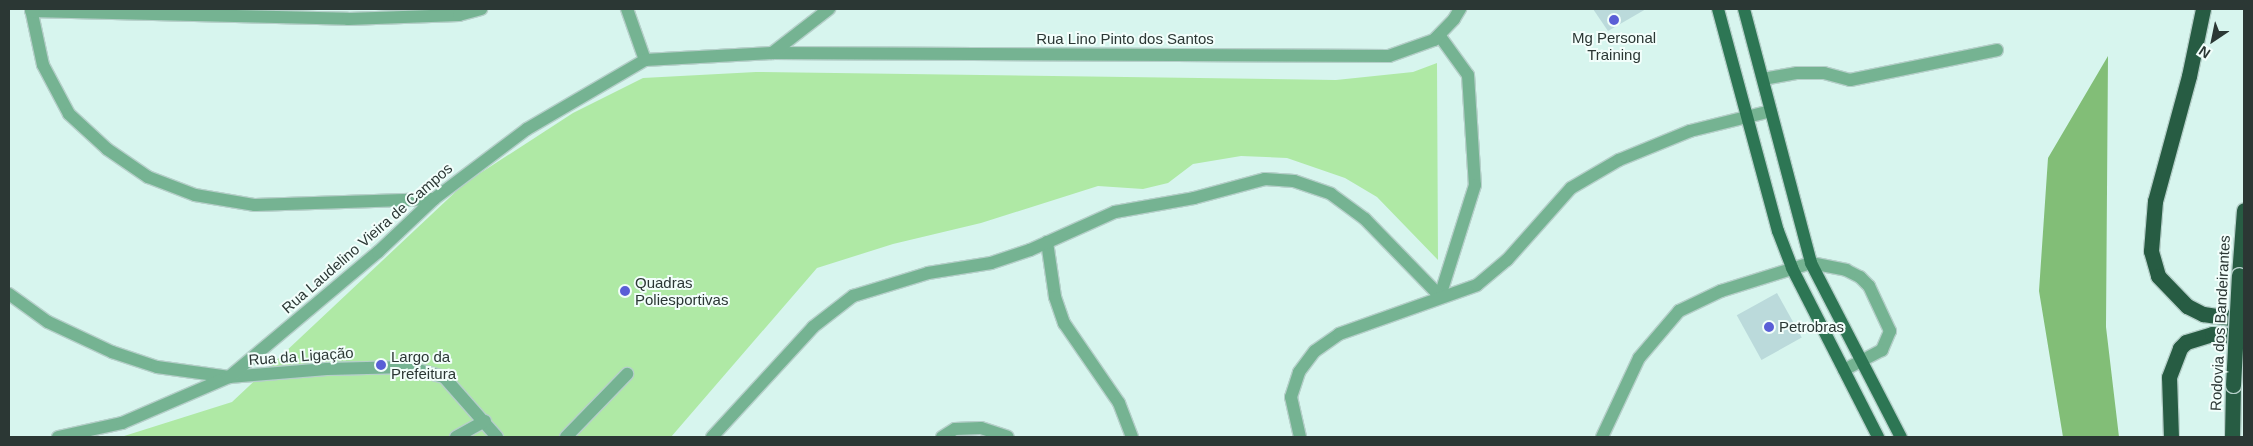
<!DOCTYPE html>
<html>
<head>
<meta charset="utf-8">
<style>
  body { margin:0 }
  #map { position:relative; width:2253px; height:446px; overflow:hidden; background:#d7f5ee; font-family:Arial,sans-serif }
  div>[style] { position:absolute }
  [style*='--x'] { left:calc(var(--x)*1px); top:calc(var(--y)*1px); width:calc(var(--w)*1px); rotate:calc(var(--a)*1deg) }
  .green>* { inset:0; background:#afe9a5 }
  .forest>* { inset:0; background:#82be77 }
  .building>* { inset:0; background:#bbdadb; transform-origin:0 0 }
  .roads { filter:drop-shadow(1px 0 #b5cfc9) drop-shadow(-1px 0 #b5cfc9) drop-shadow(0 1px #b5cfc9) drop-shadow(0 -1px #b5cfc9) }
  .minor>* { height:12px; margin:-6px; padding:0 6px; transform-origin:6px; border-radius:6px; background:#75b392 }
  .major>* { height:12px; margin:-6px; padding:0 6px; transform-origin:6px; border-radius:6px; background:#2d7654 }
  .highway>* { height:15px; margin:-7.5px; padding:0 7.5px; transform-origin:7.5px; border-radius:7.5px; background:#275c43 }
  .bridges { filter:drop-shadow(1px 0 #b5cfc9) drop-shadow(-1px 0 #b5cfc9) drop-shadow(0 1px #b5cfc9) drop-shadow(0 -1px #b5cfc9) }
  .highway-bridge>* { height:15px; margin:-7.5px; padding:0 7.5px; transform-origin:7.5px; border-radius:7.5px; background:#275c43 }
  .dots>* { width:14px; height:14px; translate:-50% -50%; box-sizing:border-box; border:2px solid #f2fefb; border-radius:50% }
  span { translate:-50% -50%; white-space:nowrap; text-align:center; line-height:1.15; -webkit-text-stroke:4px #f2fefb; paint-order:stroke }
  .poi-label { font-size:15px; color:#2b3734 }
  .left { translate:0 -50%; text-align:left }
  .street-label { font-size:15px; color:#2b3734 }
  .frame { position:absolute; inset:0; border:10px solid #2b3734; pointer-events:none }
  .north { position:absolute; left:2188px; top:15px; width:50px; height:50px; -webkit-text-stroke:4px #f2fefb; paint-order:stroke; rotate:214deg; font-size:14px; font-weight:700; line-height:20px; text-align:center; color:#2b3734 }
  .north::after { content:''; display:block; margin:auto; width:18px; height:22px; background:#2b3734; clip-path:polygon(50% 0,100% 100%,50% 72%,0 100%) }
</style>
</head>
<body>
<div id="map">
  <div class="green">
    <div style="clip-path:polygon(1437px 63px,1438px 260px,1377px 197px,1345px 178px,1287px 158px,1241px 156px,1193px 164px,1168px 183px,1143px 189px,1098px 186px,981px 223px,893px 244px,817px 268px,671px 437px,121px 437px,232px 402px,465px 183px,573px 113px,643px 78px,756px 72px,1336px 80px,1413px 72px)"></div>
  </div>
  <div class="forest">
    <div style="clip-path:polygon(2108px 56px,2106px 327px,2119px 437px,2063px 437px,2039px 291px,2048px 158px)"></div>
  </div>
  <div class="building">
    <div style="clip-path:polygon(1593px 9px,1646px 9px,1608px 31px)"></div>
    <div style="left:1777px;top:293px;width:51px;height:46px;rotate:61deg"></div>
  </div>
  <div class="roads">
    <div class="minor">
      <div style="--x:31;--y:9;--w:57;--a:77.9"></div>
      <div style="--x:43;--y:65;--w:55;--a:62"></div>
      <div style="--x:69;--y:114;--w:52;--a:42.6"></div>
      <div style="--x:107;--y:149;--w:50;--a:34.3"></div>
      <div style="--x:148;--y:177;--w:50;--a:21"></div>
      <div style="--x:195;--y:195;--w:61;--a:9.5"></div>
      <div style="--x:255;--y:205;--w:179;--a:-1.9"></div>
      <div style="--x:627;--y:9;--w:54;--a:70.6"></div>
      <div style="--x:31;--y:11;--w:317;--a:1.4"></div>
      <div style="--x:348;--y:19;--w:111;--a:-2.1"></div>
      <div style="--x:459;--y:15;--w:23;--a:-15"></div>
      <div style="--x:1439;--y:35;--w:49;--a:54.1"></div>
      <div style="--x:1468;--y:75;--w:110;--a:86.4"></div>
      <div style="--x:1475;--y:185;--w:116;--a:107.5"></div>
      <div style="--x:772;--y:53;--w:617;--a:0.28"></div>
      <div style="--x:1389;--y:56;--w:48;--a:-19.6"></div>
      <div style="--x:1434;--y:40;--w:29;--a:-46"></div>
      <div style="--x:1454;--y:19;--w:12;--a:-59"></div>
      <div style="--x:1763;--y:79;--w:35;--a:-10"></div>
      <div style="--x:1797;--y:73;--w:27;--a:0"></div>
      <div style="--x:1824;--y:73;--w:27;--a:15"></div>
      <div style="--x:1850;--y:80;--w:150;--a:-11.5"></div>
      <div style="--x:1047;--y:242;--w:56;--a:81.7"></div>
      <div style="--x:1055;--y:297;--w:28;--a:71"></div>
      <div style="--x:1064;--y:323;--w:97;--a:55.5"></div>
      <div style="--x:1119;--y:403;--w:36;--a:69"></div>
      <div style="--x:9;--y:294;--w:48;--a:35.7"></div>
      <div style="--x:48;--y:322;--w:71;--a:25.1"></div>
      <div style="--x:112;--y:352;--w:47;--a:18.4"></div>
      <div style="--x:157;--y:367;--w:73;--a:7.9"></div>
      <div style="--x:229;--y:377;--w:98;--a:-4.7"></div>
      <div style="--x:327;--y:369;--w:80;--a:-1.4"></div>
      <div style="--x:407;--y:367;--w:38;--a:15"></div>
      <div style="--x:444;--y:377;--w:80;--a:48.5"></div>
      <div style="--x:58;--y:437;--w:66;--a:-12.3"></div>
      <div style="--x:122;--y:423;--w:116;--a:-23.3"></div>
      <div style="--x:229;--y:377;--w:194;--a:-40"></div>
      <div style="--x:378;--y:252;--w:77;--a:-43.4"></div>
      <div style="--x:434;--y:199;--w:116;--a:-37"></div>
      <div style="--x:527;--y:129;--w:137;--a:-30.3"></div>
      <div style="--x:645;--y:60;--w:127;--a:-3.2"></div>
      <div style="--x:772;--y:53;--w:72;--a:-37.7"></div>
      <div style="--x:456;--y:437;--w:33;--a:-29"></div>
      <div style="--x:566;--y:437;--w:88;--a:-45.9"></div>
      <div style="--x:712;--y:437;--w:149;--a:-47.4"></div>
      <div style="--x:813;--y:327;--w:51;--a:-37.8"></div>
      <div style="--x:853;--y:296;--w:78;--a:-17"></div>
      <div style="--x:928;--y:273;--w:64;--a:-9"></div>
      <div style="--x:991;--y:263;--w:41;--a:-18.4"></div>
      <div style="--x:1030;--y:250;--w:93;--a:-24.1"></div>
      <div style="--x:1115;--y:212;--w:80;--a:-10"></div>
      <div style="--x:1194;--y:198;--w:73;--a:-15"></div>
      <div style="--x:1265;--y:179;--w:29;--a:4"></div>
      <div style="--x:1294;--y:181;--w:39;--a:19"></div>
      <div style="--x:1331;--y:194;--w:42;--a:36.3"></div>
      <div style="--x:1365;--y:219;--w:107;--a:45.8"></div>
      <div style="--x:942;--y:437;--w:15;--a:-32"></div>
      <div style="--x:955;--y:429;--w:26;--a:-2"></div>
      <div style="--x:981;--y:428;--w:28;--a:18"></div>
      <div style="--x:1300;--y:437;--w:41;--a:-102.7"></div>
      <div style="--x:1291;--y:397;--w:26;--a:-72"></div>
      <div style="--x:1299;--y:372;--w:26;--a:-53"></div>
      <div style="--x:1315;--y:351;--w:29;--a:-35"></div>
      <div style="--x:1339;--y:334;--w:146;--a:-19.5"></div>
      <div style="--x:1477;--y:285;--w:39;--a:-40"></div>
      <div style="--x:1507;--y:260;--w:96;--a:-48.4"></div>
      <div style="--x:1571;--y:188;--w:56;--a:-30.3"></div>
      <div style="--x:1619;--y:160;--w:77;--a:-22.2"></div>
      <div style="--x:1690;--y:131;--w:83;--a:-13.9"></div>
      <div style="--x:1602;--y:437;--w:87;--a:-64.9"></div>
      <div style="--x:1639;--y:358;--w:62;--a:-49.6"></div>
      <div style="--x:1679;--y:311;--w:47;--a:-25.5"></div>
      <div style="--x:1721;--y:291;--w:94;--a:-17.3"></div>
      <div style="--x:1811;--y:263;--w:36;--a:11"></div>
      <div style="--x:1846;--y:270;--w:16;--a:27"></div>
      <div style="--x:1860;--y:277;--w:13;--a:45"></div>
      <div style="--x:1869;--y:286;--w:50;--a:65"></div>
      <div style="--x:1890;--y:331;--w:21;--a:113"></div>
      <div style="--x:1882;--y:350;--w:43;--a:152.2"></div>
    </div>
    <div class="major">
      <div style="--x:1718;--y:9;--w:230;--a:74.9"></div>
      <div style="--x:1778;--y:231;--w:40;--a:69"></div>
      <div style="--x:1792;--y:268;--w:190;--a:63"></div>
      <div style="--x:1744;--y:9;--w:263;--a:75.2"></div>
      <div style="--x:1811;--y:263;--w:196;--a:62.7"></div>
    </div>
    <div class="highway">
      <div style="--x:2203;--y:9;--w:68;--a:101.8"></div>
      <div style="--x:2189;--y:76;--w:130;--a:105.2"></div>
      <div style="--x:2155;--y:201;--w:50;--a:94.6"></div>
      <div style="--x:2151;--y:251;--w:26;--a:74"></div>
      <div style="--x:2158;--y:276;--w:42;--a:46"></div>
      <div style="--x:2187;--y:306;--w:18;--a:27"></div>
      <div style="--x:2203;--y:314;--w:41;--a:8.3"></div>
      <div style="--x:2239;--y:275;--w:65;--a:-85.6"></div>
      <div style="--x:2171;--y:437;--w:60;--a:-91.9"></div>
      <div style="--x:2169;--y:377;--w:31;--a:-69"></div>
      <div style="--x:2180;--y:348;--w:8;--a:-45"></div>
      <div style="--x:2186;--y:342;--w:27;--a:-17"></div>
      <div style="--x:2212;--y:334;--w:32;--a:5"></div>
      <div style="--x:2232;--y:437;--w:52;--a:-88.9"></div>
    </div>
  </div>
  <div class="bridges">
    <div class="highway-bridge">
      <div style="--x:2233;--y:385;--w:110;--a:-86.9"></div>
    </div>
  </div>
  <div class="dots">
    <div style="left:1614px;top:20px;background:#5a5ed6"></div>
    <div style="left:625px;top:291px;background:#5a5ed6"></div>
    <div style="left:1769px;top:327px;background:#5a5ed6"></div>
    <div style="left:381px;top:365px;background:#5a5ed6"></div>
  </div>
  <div class="poi-label">
    <span style="left:1614px;top:46px">Mg Personal<br>Training</span>
    <span class="left" style="left:635px;top:291px">Quadras<br>Poliesportivas</span>
    <span class="left" style="left:1779px;top:327px">Petrobras</span>
    <span class="left" style="left:391px;top:365px">Largo da<br>Prefeitura</span>
  </div>
  <div class="street-label">
    <span style="left:1125px;top:39px">Rua Lino Pinto dos Santos</span>
    <span style="left:367px;top:238px;rotate:-41deg">Rua Laudelino Vieira de Campos</span>
    <span style="left:2220px;top:323px;rotate:-87deg">Rodovia dos Bandeirantes</span>
    <span style="left:301px;top:356px;rotate:-4deg">Rua da Ligação</span>
  </div>
  <div class="frame"></div>
  <div class="north">N</div>
</div>
</body>
</html>
